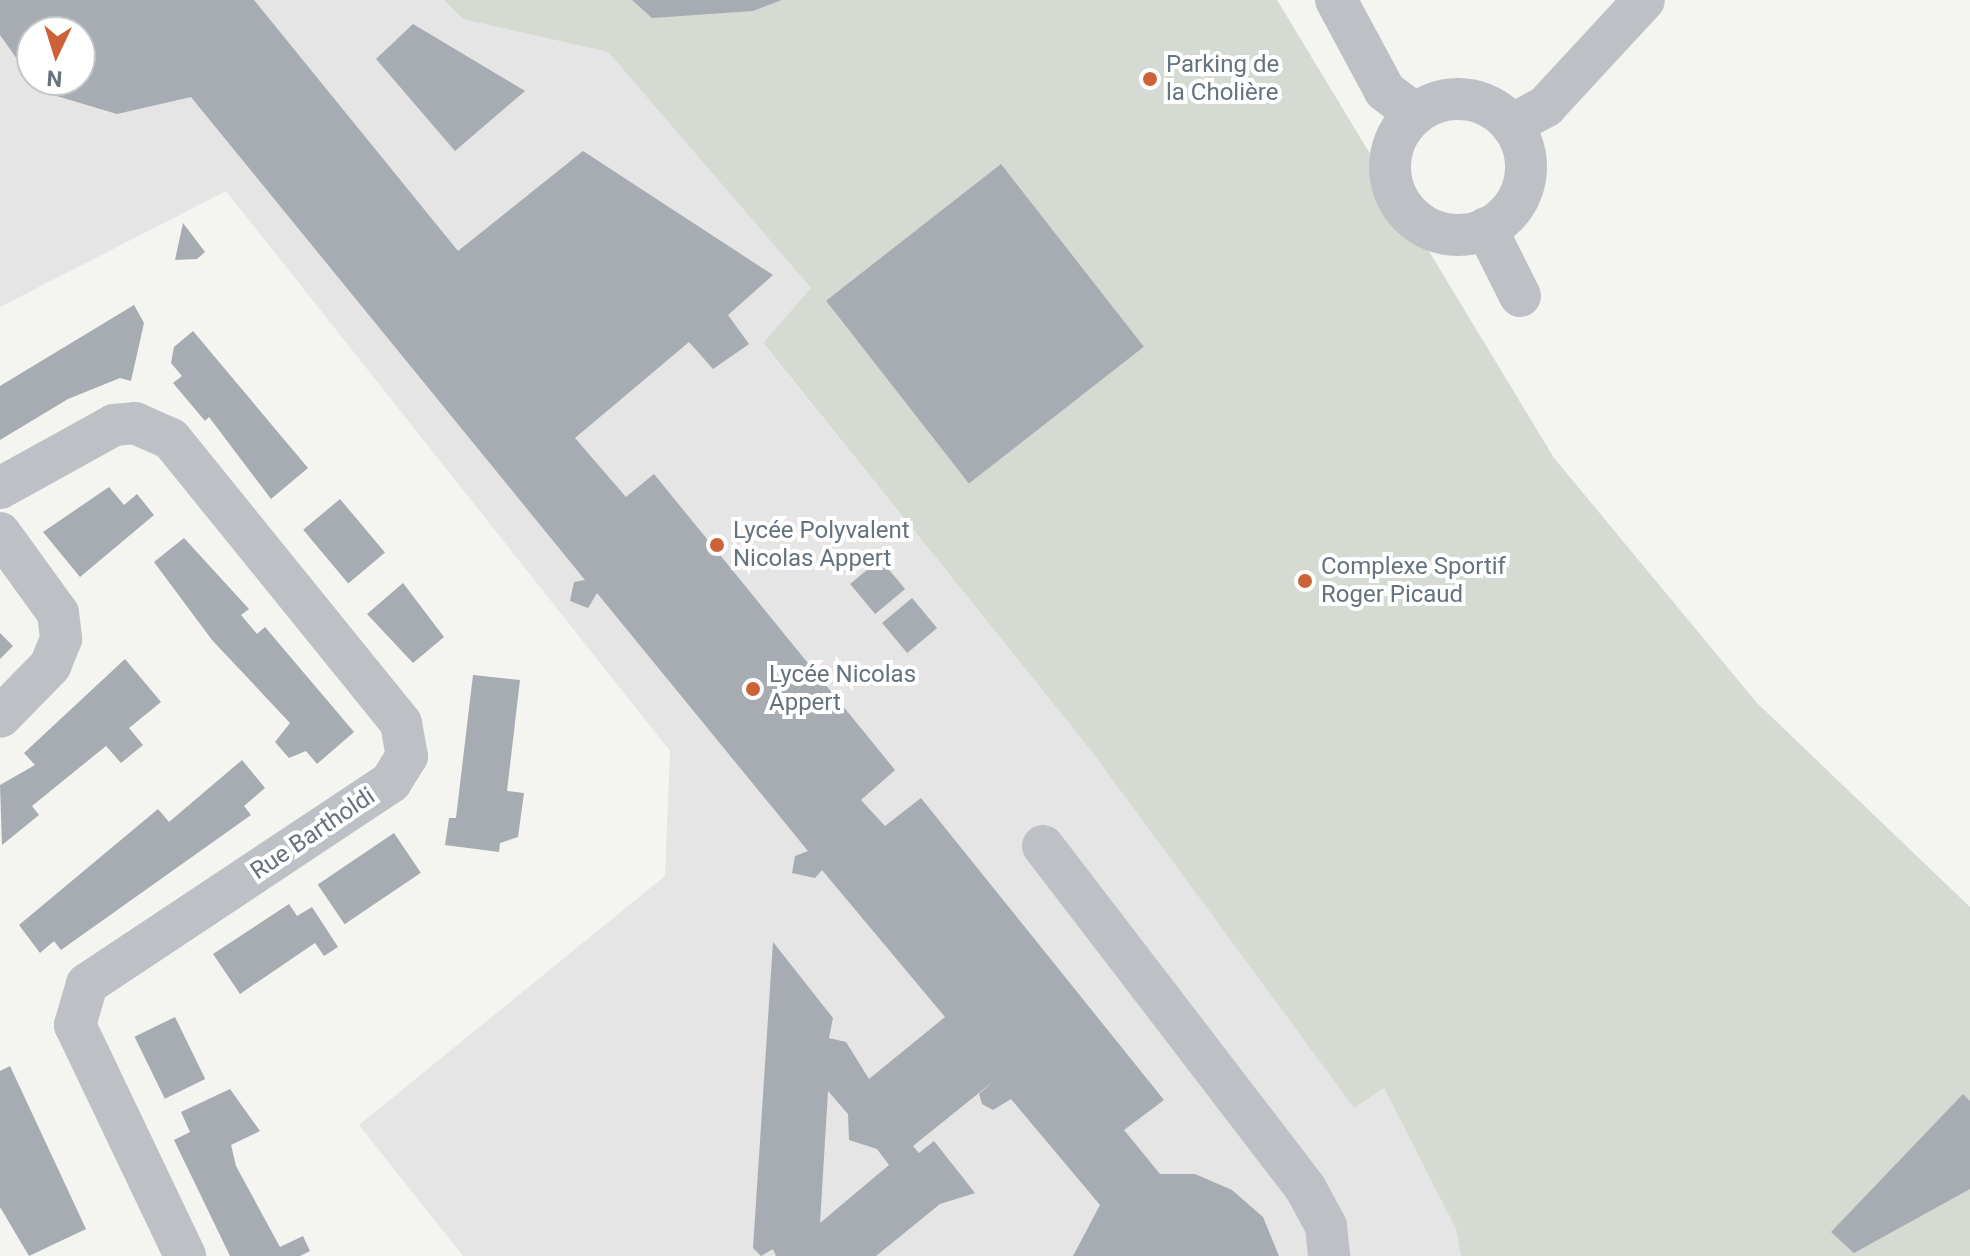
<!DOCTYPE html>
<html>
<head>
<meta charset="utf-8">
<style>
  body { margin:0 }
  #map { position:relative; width:1970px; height:1256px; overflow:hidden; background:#f4f4f0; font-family:Roboto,sans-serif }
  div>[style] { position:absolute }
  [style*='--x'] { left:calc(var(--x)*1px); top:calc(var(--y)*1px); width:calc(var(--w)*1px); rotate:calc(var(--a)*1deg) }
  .built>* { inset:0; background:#e4e5e4 }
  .green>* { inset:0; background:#d5dad2 }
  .building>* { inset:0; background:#a6acb2; transform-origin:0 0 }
  .minor>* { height:42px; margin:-21px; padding:0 21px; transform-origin:21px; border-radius:21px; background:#bdc0c4 }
  .minor>.ring { margin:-21px; padding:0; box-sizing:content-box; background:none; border:42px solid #bdc0c4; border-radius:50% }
  .dots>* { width:22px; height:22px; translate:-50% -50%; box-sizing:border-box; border:4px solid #fff; border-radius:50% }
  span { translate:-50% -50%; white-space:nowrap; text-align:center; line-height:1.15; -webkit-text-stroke:8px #fff; paint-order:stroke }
  .poi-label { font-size:24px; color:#66727e }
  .left { translate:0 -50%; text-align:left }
  .street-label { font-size:24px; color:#66727e }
  .north { position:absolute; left:16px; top:16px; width:80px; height:80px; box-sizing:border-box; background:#fff; border:2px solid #c2c7cb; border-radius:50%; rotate:184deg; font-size:22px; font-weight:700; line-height:32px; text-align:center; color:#66727e }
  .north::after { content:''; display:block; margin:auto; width:28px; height:36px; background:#cd6137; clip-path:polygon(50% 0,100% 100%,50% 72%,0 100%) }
</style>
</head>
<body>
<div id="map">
  <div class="built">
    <div style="clip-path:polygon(evenodd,0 0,442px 0,463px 19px,608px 52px,811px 288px,763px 344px,1089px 748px,1354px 1108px,1384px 1088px,1456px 1229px,1461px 1256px,463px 1256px,359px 1125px,665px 876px,670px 751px,226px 191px,0 307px,0 0,32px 32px,80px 32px,80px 80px,32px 80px,32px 32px)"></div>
  </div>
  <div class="green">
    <div style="clip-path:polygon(443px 0,1277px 0,1554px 458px,1757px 703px,1970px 907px,1970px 1256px,1461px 1256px,1456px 1229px,1384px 1088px,1354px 1108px,1089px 748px,763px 343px,811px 288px,608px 52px,463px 19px)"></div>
  </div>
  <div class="building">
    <div style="clip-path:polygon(evenodd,0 0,254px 0,458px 251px,583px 151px,773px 275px,728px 315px,749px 344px,713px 369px,689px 342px,575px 438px,626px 497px,654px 474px,895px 770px,861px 800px,885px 826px,921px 798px,1164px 1100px,1124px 1130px,1160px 1174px,1195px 1174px,1232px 1190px,1263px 1217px,1279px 1256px,1073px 1256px,1100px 1205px,1011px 1099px,993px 1110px,982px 1104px,979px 1094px,995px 1080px,913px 1146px,919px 1153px,934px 1141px,975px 1193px,940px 1204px,876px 1256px,776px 1256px,773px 1249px,761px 1256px,753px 1248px,773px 942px,833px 1018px,829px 1038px,846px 1042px,869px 1079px,945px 1017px,822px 870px,815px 878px,792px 873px,795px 856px,808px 851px,597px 593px,588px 608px,570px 601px,574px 582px,585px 580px,191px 97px,117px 114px,50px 94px,32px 80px,80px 80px,80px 32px,32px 32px,32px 80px,0 35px,0 0,828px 1091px,848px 1114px,849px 1140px,877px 1149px,889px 1165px,820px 1223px,828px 1091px)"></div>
    <div style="clip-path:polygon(632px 0,782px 0,753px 11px,652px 18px)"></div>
    <div style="clip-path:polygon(413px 24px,525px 91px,455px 151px,376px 59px)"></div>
    <div style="left:1001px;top:164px;width:232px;height:222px;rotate:52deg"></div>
    <div style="clip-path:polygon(183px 223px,205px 252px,197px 259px,175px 260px)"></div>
    <div style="clip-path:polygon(134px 305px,144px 323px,131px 381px,120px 378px,68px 399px,0 440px,0 386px)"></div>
    <div style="clip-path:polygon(193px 331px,308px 468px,271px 499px,209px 417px,205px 421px,173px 383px,182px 376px,171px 363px,174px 347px)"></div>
    <div style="clip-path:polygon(109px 487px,124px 505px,137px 494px,154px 515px,80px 577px,43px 532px)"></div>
    <div style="left:340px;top:499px;width:70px;height:48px;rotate:50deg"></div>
    <div style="clip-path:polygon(184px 538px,249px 609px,241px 615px,257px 634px,265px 627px,354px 732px,317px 764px,306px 751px,289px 758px,275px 742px,290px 723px,212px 640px,154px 562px)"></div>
    <div style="left:880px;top:559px;width:39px;height:39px;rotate:50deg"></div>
    <div style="clip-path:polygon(403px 583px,444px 637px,413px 663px,367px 614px)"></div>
    <div style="left:912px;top:598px;width:39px;height:39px;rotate:50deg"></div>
    <div style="clip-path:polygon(0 633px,13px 646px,0 659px)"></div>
    <div style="clip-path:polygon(125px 659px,161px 702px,129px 728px,143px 745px,121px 763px,106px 746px,32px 806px,39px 815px,2px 845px,0 785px,35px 765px,24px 753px)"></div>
    <div style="clip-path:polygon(473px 675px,520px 680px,507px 791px,524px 793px,518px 837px,500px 843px,499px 852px,445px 845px,449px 818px,456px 818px)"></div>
    <div style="clip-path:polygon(242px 760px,265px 788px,244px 806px,251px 815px,61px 950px,54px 941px,40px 953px,19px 925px,158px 809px,169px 822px)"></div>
    <div style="left:394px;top:833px;width:48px;height:92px;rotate:56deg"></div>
    <div style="clip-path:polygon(289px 904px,297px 916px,312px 907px,338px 947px,324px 956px,315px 943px,240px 994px,213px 954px)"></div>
    <div style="left:175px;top:1017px;width:69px;height:45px;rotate:64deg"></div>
    <div style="clip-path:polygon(10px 1066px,86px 1229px,29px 1256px,0 1207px,0 1071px)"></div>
    <div style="clip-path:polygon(230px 1089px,260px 1131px,231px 1145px,236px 1166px,280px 1247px,303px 1236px,310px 1251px,300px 1256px,230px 1256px,174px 1140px,190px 1132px,181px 1112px)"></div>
    <div style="clip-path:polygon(1963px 1094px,1970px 1101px,1970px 1189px,1854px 1253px,1831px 1232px)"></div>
  </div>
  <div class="minor">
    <div style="--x:1336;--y:0;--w:103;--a:61.7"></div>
    <div style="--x:1385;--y:91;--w:38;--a:37"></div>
    <div class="ring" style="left:1390px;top:99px;width:94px;height:94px"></div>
    <div style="--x:1511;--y:125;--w:40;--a:-28"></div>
    <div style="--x:1546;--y:106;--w:144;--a:-47.2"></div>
    <div style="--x:1486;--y:228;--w:76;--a:63.4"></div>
    <div style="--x:0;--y:488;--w:130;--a:-28.9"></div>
    <div style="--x:114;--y:425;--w:21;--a:-5"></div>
    <div style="--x:135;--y:423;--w:39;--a:24"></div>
    <div style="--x:171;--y:439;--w:365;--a:51"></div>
    <div style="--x:401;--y:723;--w:34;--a:80"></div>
    <div style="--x:407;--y:756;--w:31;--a:122"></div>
    <div style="--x:391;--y:782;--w:365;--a:146.4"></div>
    <div style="--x:87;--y:984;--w:43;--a:106.3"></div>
    <div style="--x:75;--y:1025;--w:256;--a:64.5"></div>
    <div style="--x:0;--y:533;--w:99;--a:54.1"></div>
    <div style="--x:58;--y:613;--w:26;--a:83"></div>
    <div style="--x:61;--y:639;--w:29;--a:112"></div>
    <div style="--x:50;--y:666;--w:71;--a:134.4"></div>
    <div style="--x:1043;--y:846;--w:432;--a:52.5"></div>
    <div style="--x:1306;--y:1189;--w:42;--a:61.6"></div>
    <div style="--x:1326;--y:1226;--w:30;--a:84"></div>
  </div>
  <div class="dots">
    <div style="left:1150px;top:79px;background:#cd6137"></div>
    <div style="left:717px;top:545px;background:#cd6137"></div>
    <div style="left:1305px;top:581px;background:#cd6137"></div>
    <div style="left:753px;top:689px;background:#cd6137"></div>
  </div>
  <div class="poi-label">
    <span class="left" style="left:1166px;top:79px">Parking de<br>la Cholière</span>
    <span class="left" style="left:733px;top:545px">Lycée Polyvalent<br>Nicolas Appert</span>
    <span class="left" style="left:1321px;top:581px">Complexe Sportif<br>Roger Picaud</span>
    <span class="left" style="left:769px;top:689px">Lycée Nicolas<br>Appert</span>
  </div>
  <div class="street-label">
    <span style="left:313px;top:834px;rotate:-34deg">Rue Bartholdi</span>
  </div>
  <div class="north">N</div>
</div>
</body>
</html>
